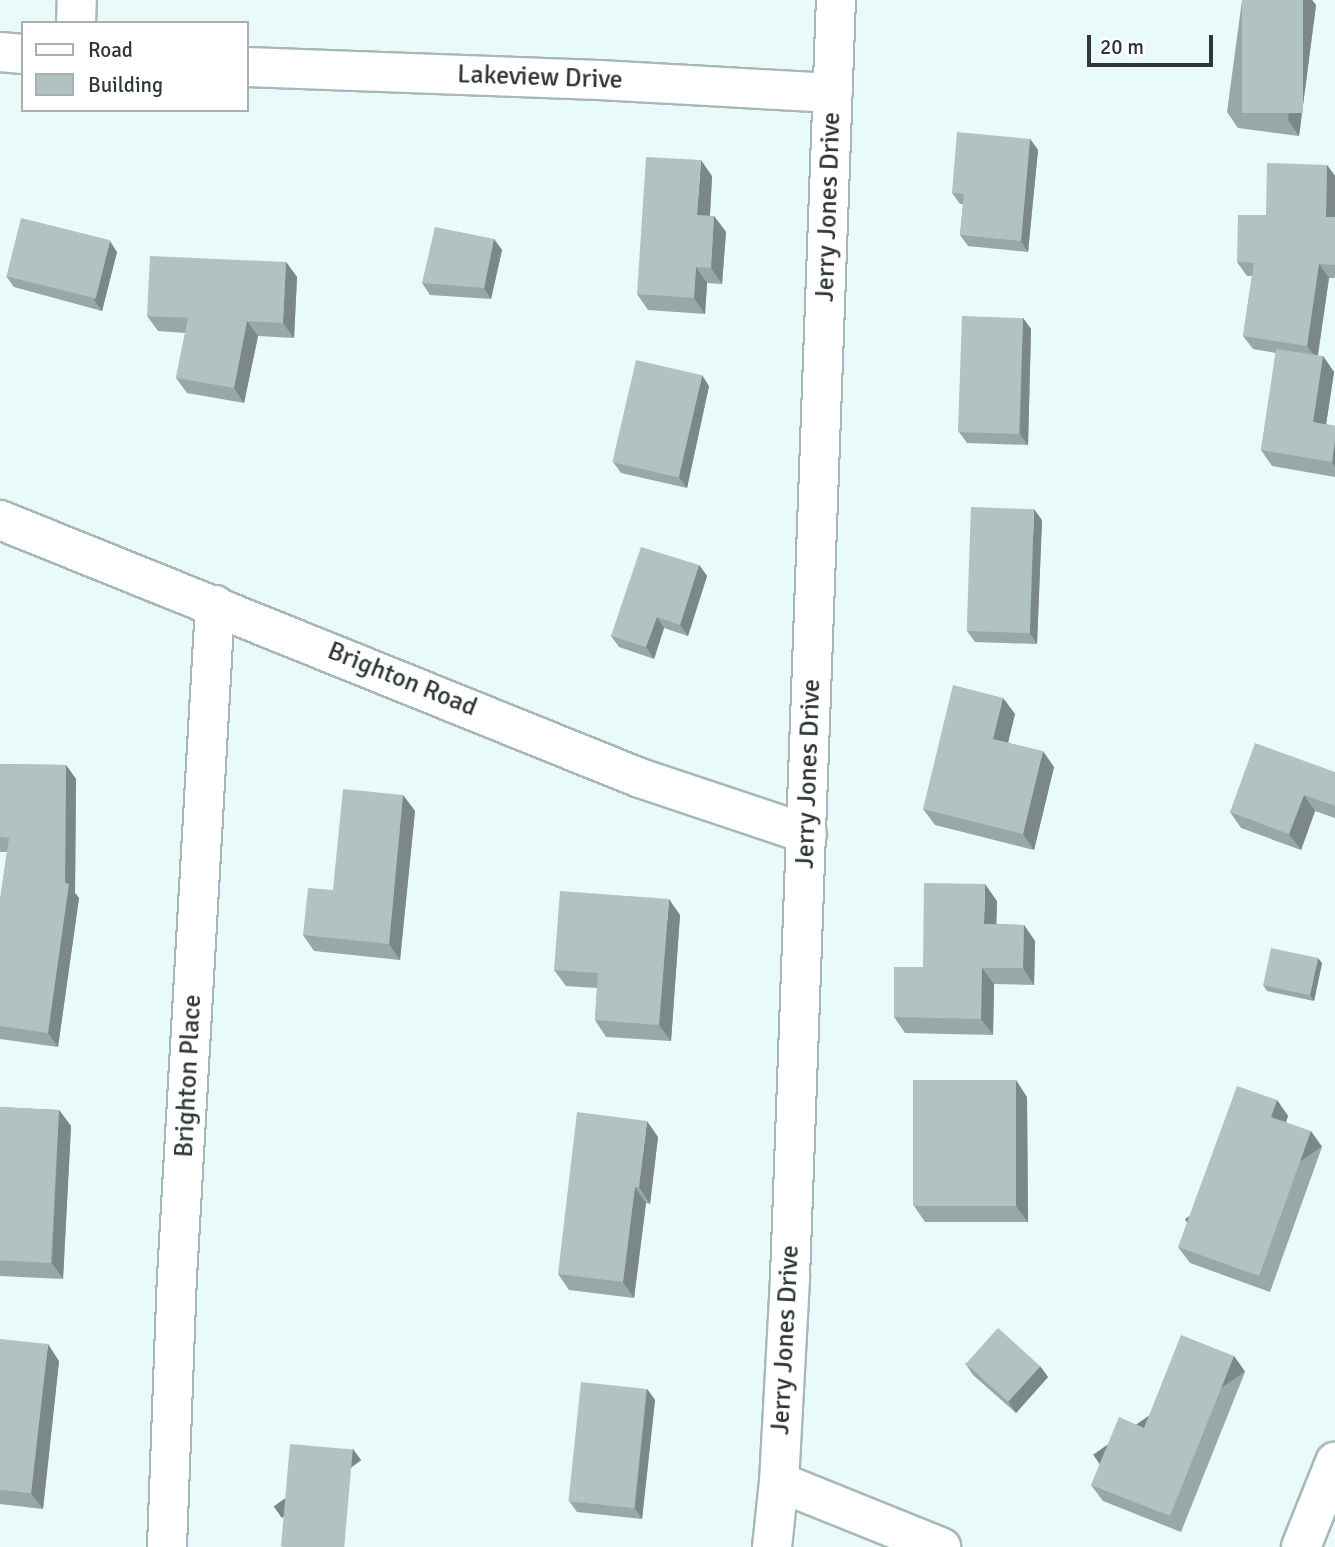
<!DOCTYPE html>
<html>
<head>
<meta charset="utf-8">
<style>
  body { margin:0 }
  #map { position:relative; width:1335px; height:1547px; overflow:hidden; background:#e8fafa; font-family:Signika,sans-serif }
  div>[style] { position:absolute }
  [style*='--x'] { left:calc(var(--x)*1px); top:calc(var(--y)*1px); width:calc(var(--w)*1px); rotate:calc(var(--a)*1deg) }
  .roads { filter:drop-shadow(2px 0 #a8b8b8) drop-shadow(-2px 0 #a8b8b8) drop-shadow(0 2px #a8b8b8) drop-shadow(0 -2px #a8b8b8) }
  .minor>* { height:38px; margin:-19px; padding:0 19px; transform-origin:19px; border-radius:19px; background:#fff }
  .secondary>* { height:38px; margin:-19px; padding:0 19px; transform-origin:19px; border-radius:19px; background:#fff }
  .wall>* { inset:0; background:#98a7a7 }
  .shaded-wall>* { inset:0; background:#7c8888; transform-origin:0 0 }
  .building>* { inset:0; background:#b1c2c2; transform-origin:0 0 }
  span { translate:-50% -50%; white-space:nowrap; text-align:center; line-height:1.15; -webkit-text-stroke:5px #fff; paint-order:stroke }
  .street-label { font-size:26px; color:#2f3636 }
  .legend { position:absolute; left:21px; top:21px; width:228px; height:91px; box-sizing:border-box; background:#fff; border:2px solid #acafaf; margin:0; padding:9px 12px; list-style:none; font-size:21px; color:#2f3636 }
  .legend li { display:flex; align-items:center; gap:14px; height:35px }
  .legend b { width:35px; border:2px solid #acafaf }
  .scale { position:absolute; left:1087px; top:35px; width:126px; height:32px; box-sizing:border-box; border:4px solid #2f3636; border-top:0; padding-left:9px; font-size:21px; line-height:24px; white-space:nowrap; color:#2f3636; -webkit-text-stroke:5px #fff; paint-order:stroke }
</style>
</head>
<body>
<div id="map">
  <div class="roads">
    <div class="minor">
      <div style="--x:76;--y:23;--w:23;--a:-88"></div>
      <div style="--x:0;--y:52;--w:23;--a:5"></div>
      <div style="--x:247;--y:67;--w:352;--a:2.1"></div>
      <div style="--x:599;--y:80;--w:234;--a:3.2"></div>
      <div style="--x:0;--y:520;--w:690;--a:21.96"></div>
      <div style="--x:640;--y:778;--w:176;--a:18.5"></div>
      <div style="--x:779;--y:1482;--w:175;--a:21.9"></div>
      <div style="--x:167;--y:1547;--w:270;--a:-87.9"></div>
      <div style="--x:177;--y:1277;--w:673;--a:-86.76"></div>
      <div style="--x:1301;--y:1547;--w:92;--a:-68.2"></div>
    </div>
    <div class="secondary">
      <div style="--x:772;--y:1547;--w:65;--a:-83.9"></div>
      <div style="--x:779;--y:1482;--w:205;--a:-86.9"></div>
      <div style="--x:790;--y:1277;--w:1278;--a:-87.94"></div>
    </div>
  </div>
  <div class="wall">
    <div style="clip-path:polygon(1242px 0,1312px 0,1316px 5px,1299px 136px,1238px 128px,1227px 112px)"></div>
    <div style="clip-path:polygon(1030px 139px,1038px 150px,1028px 252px,968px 246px,960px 235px,963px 204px,960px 204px,952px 193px)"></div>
    <div style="clip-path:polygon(1327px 165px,1335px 176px,1335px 278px,1329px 278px,1318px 356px,1323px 356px,1334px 372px,1326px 424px,1335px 426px,1335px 477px,1272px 466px,1261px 450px,1276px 353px,1253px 349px,1243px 336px,1252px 276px,1247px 276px,1237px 262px,1266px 215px)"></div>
    <div style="clip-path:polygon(712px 176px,710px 216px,714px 216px,726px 232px,722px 284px,707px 283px,705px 314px,648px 310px,637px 294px)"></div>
    <div style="clip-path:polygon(494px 239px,502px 250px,491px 299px,430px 295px,422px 283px)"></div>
    <div style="clip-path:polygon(117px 252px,102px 311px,14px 287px,6px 276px)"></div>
    <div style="clip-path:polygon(286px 262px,297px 277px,294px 338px,258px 336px,244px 403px,187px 393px,176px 378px,185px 333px,158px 331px,147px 316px)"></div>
    <div style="clip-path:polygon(1023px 318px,1031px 329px,1028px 445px,967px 443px,959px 432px)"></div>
    <div style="clip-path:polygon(709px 386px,687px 488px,621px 473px,613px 462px)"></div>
    <div style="clip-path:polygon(1042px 520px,1037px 644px,975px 642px,967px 631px)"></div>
    <div style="clip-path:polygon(699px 565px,707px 576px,688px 636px,664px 628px,654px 659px,619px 647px,611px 636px)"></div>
    <div style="clip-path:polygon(1003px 698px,1015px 714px,1008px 742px,1054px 767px,1034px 850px,935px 825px,923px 809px)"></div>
    <div style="clip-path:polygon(0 764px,66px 765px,76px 779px,75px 893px,79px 898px,58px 1047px,0 1039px,0 900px,7px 852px,0 852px)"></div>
    <div style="clip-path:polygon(1335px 772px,1335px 818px,1315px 811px,1301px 850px,1241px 828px,1230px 812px)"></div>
    <div style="clip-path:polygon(403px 795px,415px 811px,400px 960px,314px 951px,303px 935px,333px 890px)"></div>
    <div style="clip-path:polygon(997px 901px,996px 924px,1024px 925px,1035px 941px,1034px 985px,994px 984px,993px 1035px,905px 1033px,894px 1017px,923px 967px)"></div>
    <div style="clip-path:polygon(680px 915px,671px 1041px,606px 1037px,595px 1020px,597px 988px,566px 986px,554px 970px)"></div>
    <div style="clip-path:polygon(1322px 963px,1314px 1001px,1267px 991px,1263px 985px)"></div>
    <div style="clip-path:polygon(1027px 1097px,1028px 1222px,925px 1222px,914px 1206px)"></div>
    <div style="clip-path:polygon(1277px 1100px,1288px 1116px,1286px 1122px,1322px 1147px,1270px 1292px,1190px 1263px,1178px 1247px)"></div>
    <div style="clip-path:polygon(0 1107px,59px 1110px,71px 1126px,63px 1279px,0 1276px)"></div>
    <div style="clip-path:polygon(658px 1137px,650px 1204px,646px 1203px,634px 1298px,569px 1290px,558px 1274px)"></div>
    <div style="clip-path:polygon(0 1339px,59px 1361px,43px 1509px,0 1504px)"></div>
    <div style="clip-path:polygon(1234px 1356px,1245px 1372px,1181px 1532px,1103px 1501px,1091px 1485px,1144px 1428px)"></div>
    <div style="clip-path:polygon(965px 1363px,1040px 1366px,1048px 1377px,1016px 1413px,973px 1375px)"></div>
    <div style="clip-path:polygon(647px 1389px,655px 1400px,642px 1519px,577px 1512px,569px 1501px)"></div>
  </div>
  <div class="shaded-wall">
    <div style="clip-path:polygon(1303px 0,1312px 0,1316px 5px,1299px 136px,1288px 120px)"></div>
    <div style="clip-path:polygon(1030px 139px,1038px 150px,1028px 252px,1021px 241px)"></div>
    <div style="clip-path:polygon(701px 160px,712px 176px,709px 231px,697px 215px)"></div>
    <div style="clip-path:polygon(1327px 165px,1335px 176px,1335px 229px,1326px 217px)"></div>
    <div style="clip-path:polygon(714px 216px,726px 232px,722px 284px,711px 268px)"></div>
    <div style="clip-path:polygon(494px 239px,502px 250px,491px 299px,484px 288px)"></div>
    <div style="clip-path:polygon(110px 241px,117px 252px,102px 311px,94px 300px)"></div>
    <div style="clip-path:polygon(286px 262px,297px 277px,294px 338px,283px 323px)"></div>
    <div style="clip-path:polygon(1319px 264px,1329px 278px,1317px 359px,1307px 346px)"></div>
    <div style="clip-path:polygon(696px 267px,707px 283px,705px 314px,694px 298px)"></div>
    <div style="clip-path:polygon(1023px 318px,1031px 329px,1028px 445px,1020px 434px)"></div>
    <div style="clip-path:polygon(247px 321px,258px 336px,244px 403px,234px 388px)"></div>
    <div style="clip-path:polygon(1323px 356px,1334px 372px,1324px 438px,1313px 422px)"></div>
    <div style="clip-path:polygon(702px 375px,709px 386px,687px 488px,679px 477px)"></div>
    <div style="clip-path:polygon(1335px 440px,1335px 467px,1332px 462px)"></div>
    <div style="clip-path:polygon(1034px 509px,1042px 520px,1037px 644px,1030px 633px)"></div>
    <div style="clip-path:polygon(699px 565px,707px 576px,688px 636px,680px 625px)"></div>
    <div style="clip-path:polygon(657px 617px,664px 628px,654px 659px,646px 647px)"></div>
    <div style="clip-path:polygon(1003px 698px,1015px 714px,1005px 755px,993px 739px)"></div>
    <div style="clip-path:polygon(1043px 751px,1054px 767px,1034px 850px,1023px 834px)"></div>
    <div style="clip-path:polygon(66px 765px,76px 779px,75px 893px,79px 898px,58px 1047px,48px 1033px,65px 883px)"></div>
    <div style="clip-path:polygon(403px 795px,415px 811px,400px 960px,389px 944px)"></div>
    <div style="clip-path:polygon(1304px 795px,1315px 811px,1301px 850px,1289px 834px)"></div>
    <div style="clip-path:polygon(985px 884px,997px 901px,996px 940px,984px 924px)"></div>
    <div style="clip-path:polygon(669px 899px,680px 915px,671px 1041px,659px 1025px)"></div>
    <div style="clip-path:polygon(1024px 925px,1035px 941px,1034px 985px,1023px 968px)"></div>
    <div style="clip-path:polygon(1318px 958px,1322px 963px,1314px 1001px,1310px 995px)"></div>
    <div style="clip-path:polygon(982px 968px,994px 984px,993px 1035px,981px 1019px)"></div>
    <div style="clip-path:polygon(1016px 1080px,1027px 1097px,1028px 1222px,1016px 1206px)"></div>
    <div style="clip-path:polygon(1277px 1100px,1288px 1116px,1282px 1133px,1271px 1117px)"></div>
    <div style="clip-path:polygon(59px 1110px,71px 1126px,63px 1279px,52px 1263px)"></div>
    <div style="clip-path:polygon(647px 1121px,658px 1137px,650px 1204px,639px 1187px)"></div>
    <div style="left:1311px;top:1131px;width:19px;height:154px;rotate:55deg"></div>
    <div style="clip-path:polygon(635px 1187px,646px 1203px,634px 1298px,623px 1282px)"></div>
    <div style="clip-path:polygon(48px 1344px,59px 1361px,43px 1509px,31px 1493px)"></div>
    <div style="left:1234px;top:1356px;width:19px;height:172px;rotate:55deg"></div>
    <div style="clip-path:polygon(1040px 1366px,1048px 1377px,1016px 1413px,1008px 1401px)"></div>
    <div style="clip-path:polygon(647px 1389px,655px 1400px,642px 1519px,635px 1508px)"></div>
    <div style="left:353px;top:1449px;width:14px;height:98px;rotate:54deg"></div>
  </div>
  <div class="building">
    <div style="left:1242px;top:0;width:61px;height:113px"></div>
    <div style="clip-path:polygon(957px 132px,1030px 139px,1021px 241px,960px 235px,964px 194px,952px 193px)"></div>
    <div style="clip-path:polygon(646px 157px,701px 160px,697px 215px,714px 216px,711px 268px,696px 267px,694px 298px,637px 294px)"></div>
    <div style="clip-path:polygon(1267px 163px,1327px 165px,1326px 217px,1335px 217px,1335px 265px,1319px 264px,1307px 346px,1243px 336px,1254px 263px,1237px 262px,1238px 215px,1266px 215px)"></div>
    <div style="left:21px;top:218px;width:92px;height:60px;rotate:14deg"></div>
    <div style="clip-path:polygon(435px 227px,494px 239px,484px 288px,422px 283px)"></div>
    <div style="clip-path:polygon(150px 256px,286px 262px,283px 323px,247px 321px,234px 388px,176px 378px,188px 318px,147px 316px)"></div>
    <div style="left:962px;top:316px;width:61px;height:116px;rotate:2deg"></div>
    <div style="clip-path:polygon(1276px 349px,1323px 356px,1313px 422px,1335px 426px,1335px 440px,1332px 462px,1261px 450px)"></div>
    <div style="left:636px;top:360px;width:68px;height:105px;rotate:13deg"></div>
    <div style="left:971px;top:507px;width:63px;height:124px;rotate:2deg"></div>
    <div style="clip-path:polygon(641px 547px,699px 565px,680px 625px,657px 617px,646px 647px,611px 636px)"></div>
    <div style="clip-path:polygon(953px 685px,1003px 698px,993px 739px,1043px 751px,1023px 834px,923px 809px)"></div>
    <div style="clip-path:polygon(1255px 743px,1335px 772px,1335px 806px,1304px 795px,1289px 834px,1230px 812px)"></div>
    <div style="clip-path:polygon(0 764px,66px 765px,65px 883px,69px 884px,48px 1033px,0 1026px,0 900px,9px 838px,0 837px)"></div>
    <div style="clip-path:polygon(343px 789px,403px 795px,389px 944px,303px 935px,308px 888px,333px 890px)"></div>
    <div style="clip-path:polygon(924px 883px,985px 884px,984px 924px,1024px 925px,1023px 968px,982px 968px,981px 1019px,894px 1017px,894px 967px,923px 967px)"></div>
    <div style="clip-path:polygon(560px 891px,669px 899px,659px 1025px,595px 1020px,598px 973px,554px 970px)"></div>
    <div style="left:1271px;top:948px;width:48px;height:38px;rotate:12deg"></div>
    <div style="left:913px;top:1080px;width:103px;height:126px"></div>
    <div style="clip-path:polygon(1237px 1086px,1277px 1100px,1271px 1117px,1311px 1131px,1259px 1276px,1178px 1247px)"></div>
    <div style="left:0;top:1107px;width:59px;height:153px;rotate:3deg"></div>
    <div style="clip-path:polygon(577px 1112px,647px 1121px,639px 1187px,635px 1187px,623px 1282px,558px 1274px)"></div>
    <div style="left:998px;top:1328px;width:57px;height:48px;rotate:42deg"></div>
    <div style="clip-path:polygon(1181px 1335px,1234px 1356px,1170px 1516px,1091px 1485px,1119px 1417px,1144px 1428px)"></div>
    <div style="clip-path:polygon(0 1339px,48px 1344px,31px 1493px,0 1490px)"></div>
    <div style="left:581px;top:1382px;width:66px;height:120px;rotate:6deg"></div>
    <div style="left:290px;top:1444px;width:63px;height:103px;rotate:5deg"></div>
  </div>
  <div class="street-label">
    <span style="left:540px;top:78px;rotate:2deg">Lakeview Drive</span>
    <span style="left:829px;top:207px;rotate:-88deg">Jerry Jones Drive</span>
    <span style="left:402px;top:680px;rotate:22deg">Brighton Road</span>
    <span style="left:809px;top:774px;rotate:-88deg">Jerry Jones Drive</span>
    <span style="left:189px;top:1076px;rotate:-87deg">Brighton Place</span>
    <span style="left:786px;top:1340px;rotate:-87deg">Jerry Jones Drive</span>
  </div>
  <ul class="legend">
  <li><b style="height:9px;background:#fff"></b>Road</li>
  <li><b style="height:19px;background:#b1c2c2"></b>Building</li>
  </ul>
  <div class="scale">20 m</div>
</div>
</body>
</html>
